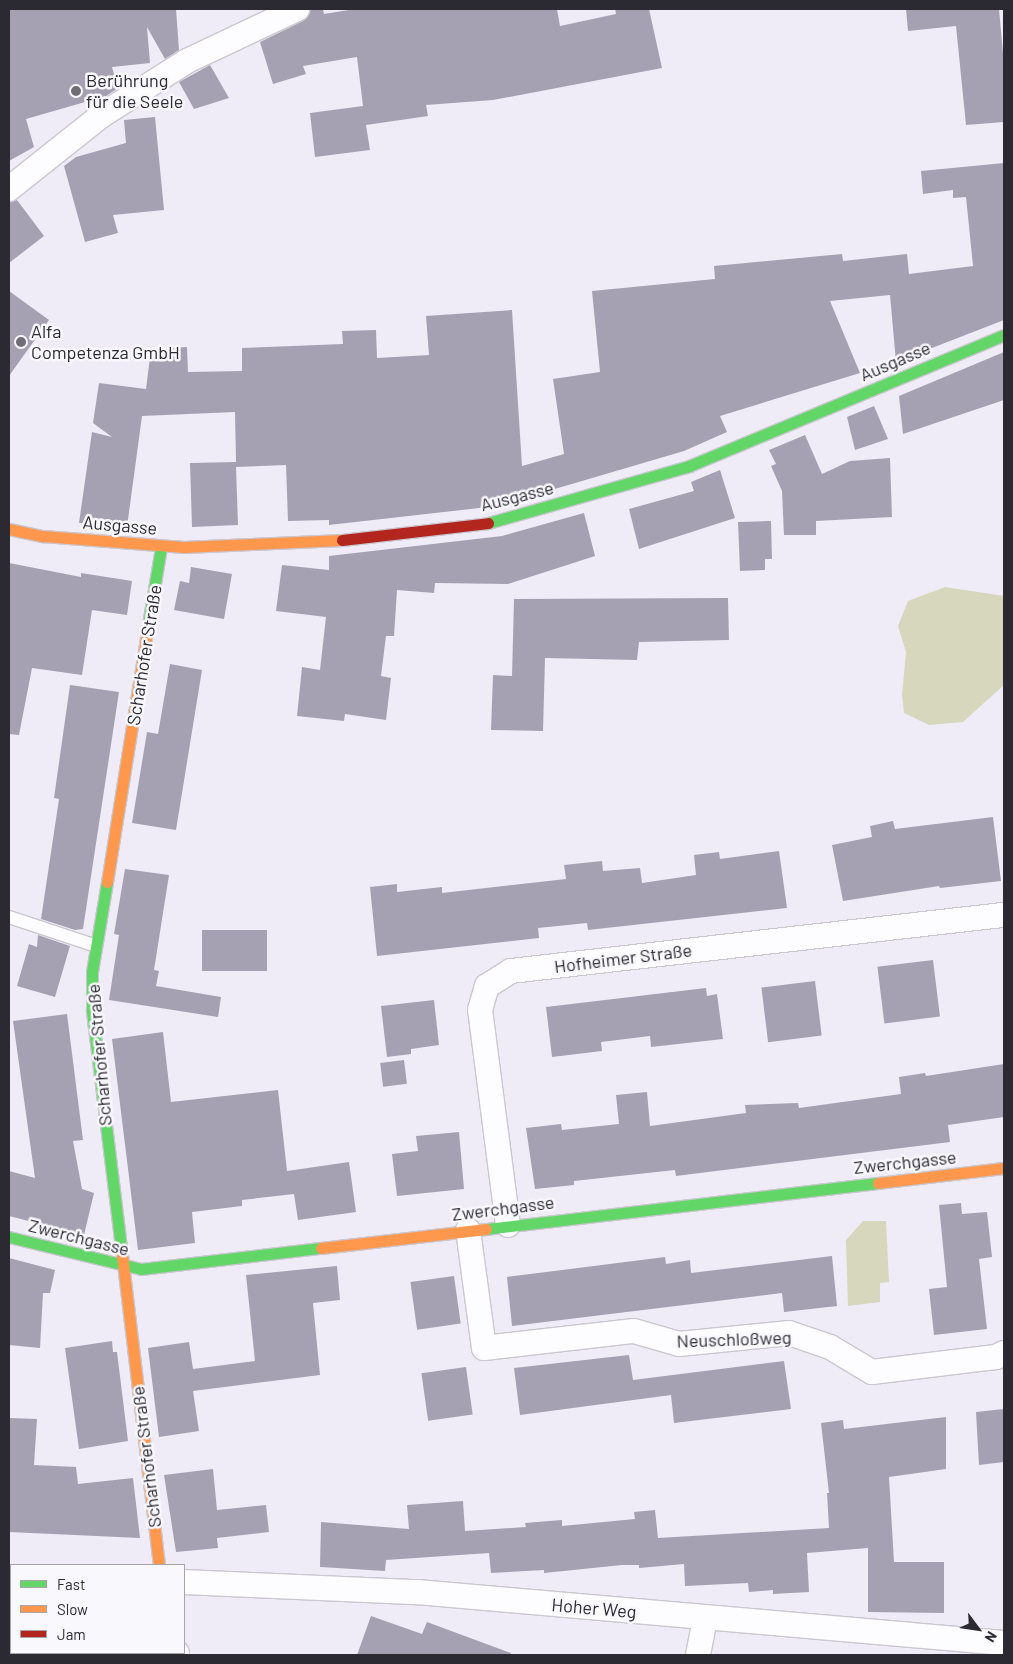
<!DOCTYPE html>
<html>
<head>
<meta charset="utf-8">
<style>
  body { margin:0 }
  #map { position:relative; width:1013px; height:1664px; overflow:hidden; background:#efecf7; font-family:Barlow,sans-serif }
  div>[style] { position:absolute }
  [style*='--x'] { left:calc(var(--x)*1px); top:calc(var(--y)*1px); width:calc(var(--w)*1px); rotate:calc(var(--a)*1deg) }
  .green>* { inset:0; background:#d6d7bd }
  .building>* { inset:0; background:#a6a1b2; transform-origin:0 0 }
  .roads { filter:drop-shadow(1px 0 #cac7d1) drop-shadow(-1px 0 #cac7d1) drop-shadow(0 1px #cac7d1) drop-shadow(0 -1px #cac7d1) }
  .lane>* { height:12px; margin:-6px; padding:0 6px; transform-origin:6px; border-radius:6px; background:#fdfcfe }
  .street>* { height:24px; margin:-12px; padding:0 12px; transform-origin:12px; border-radius:12px; background:#fdfcfe }
  .fast>* { height:11px; margin:-5.5px; padding:0 5.5px; transform-origin:5.5px; border-radius:5.5px; background:#63d668 }
  .slow>* { height:11px; margin:-5.5px; padding:0 5.5px; transform-origin:5.5px; border-radius:5.5px; background:#ff974d }
  .jam>* { height:11px; margin:-5.5px; padding:0 5.5px; transform-origin:5.5px; border-radius:5.5px; background:#b3261e }
  .dots>* { width:14px; height:14px; translate:-50% -50%; box-sizing:border-box; border:2px solid #f9f8fd; border-radius:50% }
  span { translate:-50% -50%; white-space:nowrap; text-align:center; line-height:1.15; -webkit-text-stroke:5px #f9f8fd; paint-order:stroke }
  .poi-label { font-size:18px; color:#2b2931 }
  .left { translate:0 -50%; text-align:left }
  .street-label { font-size:18px; color:#2b2931 }
  .frame { position:absolute; inset:0; border:10px solid #2b2931; pointer-events:none }
  .legend { position:absolute; left:10px; top:1564px; width:175px; height:90px; box-sizing:border-box; background:#f9f8fd; border:1px solid #a7a5ab; margin:0; padding:6px 9px; list-style:none; font-size:15px; color:#2b2931 }
  .legend li { display:flex; align-items:center; gap:10px; height:25px }
  .legend b { width:25px; border:1px solid #a7a5ab }
  .north { position:absolute; left:953px; top:1604px; width:50px; height:50px; -webkit-text-stroke:4px #f9f8fd; paint-order:stroke; rotate:121deg; font-size:14px; font-weight:700; line-height:20px; text-align:center; color:#2b2931 }
  .north::after { content:''; display:block; margin:auto; width:18px; height:22px; background:#2b2931; clip-path:polygon(50% 0,100% 100%,50% 72%,0 100%) }
</style>
</head>
<body>
<div id="map">
  <div class="green">
    <div style="clip-path:polygon(945px 587px,1004px 596px,1004px 685px,963px 722px,929px 725px,904px 713px,902px 695px,906px 652px,898px 626px,908px 601px)"></div>
    <div style="clip-path:polygon(863px 1221px,886px 1221px,889px 1282px,880px 1283px,880px 1302px,848px 1306px,846px 1240px)"></div>
  </div>
  <div class="building">
    <div style="clip-path:polygon(9px 9px,176px 9px,179px 50px,165px 59px,147px 27px,150px 63px,112px 67px,118px 88px,106px 96px,26px 119px,34px 147px,9px 161px)"></div>
    <div style="clip-path:polygon(311px 9px,323px 9px,324px 14px,355px 9px,557px 9px,560px 26px,616px 14px,615px 9px,649px 9px,662px 68px,493px 100px,426px 105px,428px 116px,366px 125px,370px 150px,315px 157px,310px 113px,363px 106px,357px 57px,303px 66px,306px 74px,273px 84px,260px 42px,303px 21px)"></div>
    <div style="clip-path:polygon(906px 9px,999px 9px,1004px 65px,1004px 122px,966px 125px,956px 26px,908px 31px)"></div>
    <div style="clip-path:polygon(210px 65px,229px 98px,194px 109px,179px 82px)"></div>
    <div style="clip-path:polygon(155px 117px,164px 210px,113px 215px,118px 233px,85px 242px,64px 166px,76px 157px,126px 143px,124px 120px)"></div>
    <div style="clip-path:polygon(1004px 163px,1004px 320px,896px 362px,890px 295px,830px 301px,860px 373px,720px 416px,727px 432px,684px 451px,497px 506px,329px 525px,329px 520px,288px 521px,286px 465px,236px 467px,238px 525px,192px 527px,190px 463px,236px 462px,235px 412px,142px 416px,127px 527px,79px 523px,92px 432px,112px 437px,93px 423px,99px 383px,146px 389px,151px 349px,187px 347px,188px 372px,242px 371px,242px 348px,343px 344px,342px 331px,376px 330px,377px 358px,429px 355px,426px 316px,512px 310px,522px 466px,564px 454px,553px 379px,600px 372px,592px 291px,715px 279px,714px 266px,842px 254px,843px 261px,907px 254px,909px 274px,973px 266px,966px 197px,953px 198px,953px 190px,923px 194px,921px 171px)"></div>
    <div style="clip-path:polygon(17px 200px,44px 236px,9px 263px,9px 202px)"></div>
    <div style="clip-path:polygon(9px 291px,49px 320px,9px 376px)"></div>
    <div style="clip-path:polygon(1004px 352px,1004px 400px,903px 434px,899px 396px)"></div>
    <div style="clip-path:polygon(874px 406px,888px 439px,855px 450px,847px 417px)"></div>
    <div style="clip-path:polygon(805px 435px,822px 474px,850px 461px,890px 458px,892px 517px,816px 521px,816px 535px,784px 535px,782px 491px,771px 466px,776px 464px,769px 450px)"></div>
    <div style="clip-path:polygon(720px 470px,735px 518px,639px 549px,629px 509px,694px 491px,691px 482px)"></div>
    <div style="clip-path:polygon(584px 513px,595px 556px,508px 584px,435px 583px,434px 593px,397px 590px,394px 636px,386px 636px,381px 676px,391px 678px,386px 720px,345px 714px,344px 721px,297px 716px,302px 667px,320px 670px,326px 617px,276px 611px,282px 565px,329px 570px,329px 556px,502px 536px)"></div>
    <div style="clip-path:polygon(771px 521px,772px 559px,765px 559px,765px 570px,740px 571px,738px 522px)"></div>
    <div style="clip-path:polygon(9px 563px,81px 577px,81px 573px,132px 581px,127px 615px,92px 610px,82px 675px,32px 668px,19px 735px,9px 734px)"></div>
    <div style="clip-path:polygon(191px 567px,232px 574px,224px 619px,174px 610px,180px 581px,189px 583px)"></div>
    <div style="clip-path:polygon(728px 598px,729px 640px,639px 642px,637px 660px,545px 658px,543px 731px,491px 730px,493px 675px,512px 676px,514px 599px)"></div>
    <div style="clip-path:polygon(170px 664px,202px 670px,176px 830px,132px 823px,147px 732px,158px 734px)"></div>
    <div style="clip-path:polygon(70px 685px,119px 692px,83px 929px,75px 930px,41px 919px,59px 799px,54px 798px)"></div>
    <div style="clip-path:polygon(993px 817px,1001px 881px,940px 888px,939px 886px,843px 901px,832px 845px,872px 837px,870px 826px,893px 821px,895px 829px)"></div>
    <div style="clip-path:polygon(779px 851px,787px 908px,588px 930px,587px 923px,538px 928px,539px 938px,377px 956px,370px 887px,397px 884px,397px 892px,442px 887px,442px 893px,566px 879px,564px 865px,602px 861px,603px 871px,640px 868px,642px 883px,696px 875px,694px 855px,719px 852px,720px 859px)"></div>
    <div style="clip-path:polygon(125px 869px,169px 875px,154px 970px,159px 971px,156px 986px,221px 997px,218px 1017px,109px 1000px,119px 935px,114px 934px)"></div>
    <div style="left:267px;top:930px;width:41px;height:65px;rotate:90deg"></div>
    <div style="clip-path:polygon(38px 935px,70px 946px,55px 997px,17px 986px,29px 944px,37px 947px)"></div>
    <div style="left:933px;top:960px;width:57px;height:56px;rotate:83deg"></div>
    <div style="left:815px;top:981px;width:55px;height:54px;rotate:83deg"></div>
    <div style="clip-path:polygon(706px 988px,707px 996px,717px 994px,723px 1039px,651px 1047px,650px 1036px,601px 1042px,602px 1051px,552px 1057px,546px 1007px)"></div>
    <div style="clip-path:polygon(434px 1000px,439px 1045px,411px 1049px,411px 1054px,387px 1057px,381px 1006px)"></div>
    <div style="clip-path:polygon(67px 1014px,83px 1140px,73px 1141px,82px 1189px,94px 1193px,84px 1235px,9px 1216px,9px 1171px,35px 1178px,13px 1021px)"></div>
    <div style="clip-path:polygon(163px 1032px,171px 1102px,278px 1090px,287px 1171px,349px 1162px,356px 1212px,298px 1220px,294px 1194px,242px 1200px,242px 1206px,192px 1212px,195px 1243px,138px 1250px,112px 1039px)"></div>
    <div style="left:404px;top:1060px;width:24px;height:24px;rotate:83deg"></div>
    <div style="clip-path:polygon(1004px 1064px,1004px 1117px,948px 1125px,950px 1142px,676px 1176px,675px 1170px,574px 1181px,574px 1185px,535px 1189px,526px 1128px,561px 1124px,562px 1130px,619px 1124px,616px 1095px,647px 1092px,650px 1126px,746px 1113px,745px 1105px,798px 1103px,799px 1108px,901px 1094px,899px 1077px,925px 1073px,926px 1076px)"></div>
    <div style="clip-path:polygon(459px 1132px,464px 1189px,397px 1196px,392px 1154px,418px 1151px,416px 1136px)"></div>
    <div style="clip-path:polygon(961px 1203px,962px 1214px,987px 1212px,992px 1257px,979px 1259px,987px 1329px,934px 1335px,929px 1289px,947px 1287px,939px 1205px)"></div>
    <div style="clip-path:polygon(832px 1256px,837px 1306px,784px 1312px,782px 1293px,512px 1326px,507px 1277px,665px 1257px,666px 1264px,690px 1260px,691px 1273px)"></div>
    <div style="clip-path:polygon(9px 1258px,55px 1270px,50px 1293px,43px 1293px,40px 1348px,9px 1345px)"></div>
    <div style="clip-path:polygon(337px 1266px,340px 1300px,313px 1303px,320px 1375px,193px 1391px,199px 1431px,159px 1437px,148px 1348px,189px 1342px,193px 1369px,255px 1361px,246px 1275px)"></div>
    <div style="left:454px;top:1276px;width:48px;height:44px;rotate:82deg"></div>
    <div style="clip-path:polygon(112px 1341px,113px 1352px,117px 1352px,128px 1441px,79px 1449px,65px 1348px)"></div>
    <div style="clip-path:polygon(629px 1355px,633px 1380px,784px 1361px,791px 1409px,674px 1423px,671px 1395px,520px 1415px,514px 1368px)"></div>
    <div style="left:466px;top:1367px;width:48px;height:45px;rotate:82deg"></div>
    <div style="clip-path:polygon(1004px 1409px,1004px 1462px,979px 1465px,976px 1412px)"></div>
    <div style="clip-path:polygon(946px 1417px,946px 1469px,889px 1477px,894px 1562px,944px 1562px,944px 1613px,868px 1612px,868px 1548px,807px 1553px,809px 1592px,773px 1594px,773px 1590px,749px 1592px,748px 1583px,685px 1586px,684px 1564px,639px 1568px,639px 1565px,622px 1565px,544px 1573px,544px 1570px,491px 1573px,489px 1553px,386px 1560px,385px 1571px,320px 1567px,321px 1522px,409px 1529px,407px 1505px,463px 1501px,465px 1531px,526px 1527px,525px 1523px,562px 1520px,562px 1526px,635px 1519px,634px 1512px,655px 1510px,658px 1538px,829px 1528px,827px 1493px,829px 1493px,821px 1423px,843px 1420px,844px 1429px)"></div>
    <div style="clip-path:polygon(9px 1418px,37px 1419px,34px 1465px,76px 1467px,78px 1484px,133px 1478px,140px 1538px,9px 1532px)"></div>
    <div style="clip-path:polygon(213px 1469px,217px 1510px,266px 1505px,269px 1532px,217px 1538px,218px 1548px,176px 1552px,164px 1475px)"></div>
    <div style="clip-path:polygon(371px 1616px,422px 1634px,427px 1622px,511px 1653px,510px 1655px,357px 1655px)"></div>
  </div>
  <div class="roads">
    <div class="lane">
      <div style="--x:9;--y:917;--w:92;--a:18.4"></div>
    </div>
    <div class="street">
      <div style="--x:9;--y:189;--w:119;--a:-38.5"></div>
      <div style="--x:102;--y:115;--w:101;--a:-32.4"></div>
      <div style="--x:187;--y:61;--w:122;--a:-25.3"></div>
      <div style="--x:508;--y:1225;--w:217;--a:-97.4"></div>
      <div style="--x:480;--y:1010;--w:25;--a:-74"></div>
      <div style="--x:487;--y:986;--w:28;--a:-32"></div>
      <div style="--x:511;--y:971;--w:496;--a:-6.5"></div>
      <div style="--x:468;--y:1230;--w:119;--a:82.3"></div>
      <div style="--x:484;--y:1348;--w:151;--a:-6.5"></div>
      <div style="--x:634;--y:1331;--w:47;--a:16.1"></div>
      <div style="--x:679;--y:1344;--w:111;--a:-5.7"></div>
      <div style="--x:789;--y:1333;--w:43;--a:18.9"></div>
      <div style="--x:830;--y:1347;--w:49;--a:30.8"></div>
      <div style="--x:872;--y:1372;--w:125;--a:-6.9"></div>
      <div style="--x:996;--y:1357;--w:9;--a:-27"></div>
      <div style="--x:184;--y:1582;--w:233;--a:2.5"></div>
      <div style="--x:417;--y:1592;--w:589;--a:4.97"></div>
      <div style="--x:177;--y:1653;--w:2;--a:90"></div>
      <div style="--x:698;--y:1655;--w:37;--a:-79"></div>
    </div>
    <div class="fast">
      <div style="--x:488;--y:523;--w:209;--a:-15.8"></div>
      <div style="--x:689;--y:466;--w:341;--a:-22.6"></div>
      <div style="--x:147;--y:631;--w:85;--a:-80.5"></div>
      <div style="--x:107;--y:882;--w:91;--a:99.5"></div>
      <div style="--x:92;--y:972;--w:39;--a:90"></div>
      <div style="--x:92;--y:1011;--w:246;--a:83"></div>
      <div style="--x:486;--y:1229;--w:395;--a:-6.7"></div>
      <div style="--x:9;--y:1237;--w:136;--a:13.6"></div>
      <div style="--x:141;--y:1269;--w:181;--a:-6.7"></div>
    </div>
    <div class="slow">
      <div style="--x:9;--y:529;--w:35;--a:12"></div>
      <div style="--x:43;--y:536;--w:141;--a:4.5"></div>
      <div style="--x:184;--y:547;--w:158;--a:-2.5"></div>
      <div style="--x:107;--y:882;--w:254;--a:-80.9"></div>
      <div style="--x:878;--y:1183;--w:127;--a:-6.8"></div>
      <div style="--x:321;--y:1248;--w:166;--a:-6.6"></div>
      <div style="--x:122;--y:1255;--w:312;--a:83.2"></div>
    </div>
    <div class="jam">
      <div style="--x:342;--y:540;--w:147;--a:-6.6"></div>
    </div>
  </div>
  <div class="dots">
    <div style="left:76px;top:91px;background:#706d76"></div>
    <div style="left:21px;top:342px;background:#706d76"></div>
  </div>
  <div class="poi-label">
    <span class="left" style="left:86px;top:91px">Berührung<br>für die Seele</span>
    <span class="left" style="left:31px;top:342px">Alfa<br>Competenza GmbH</span>
  </div>
  <div class="street-label">
    <span style="left:895px;top:361px;rotate:-23deg">Ausgasse</span>
    <span style="left:517px;top:496px;rotate:-14deg">Ausgasse</span>
    <span style="left:120px;top:525px;rotate:5deg">Ausgasse</span>
    <span style="left:144px;top:655px;rotate:-81deg">Scharhofer Straße</span>
    <span style="left:623px;top:958px;rotate:-7deg">Hofheimer Straße</span>
    <span style="left:99px;top:1055px;rotate:-95deg">Scharhofer Straße</span>
    <span style="left:905px;top:1162px;rotate:-6deg">Zwerchgasse</span>
    <span style="left:503px;top:1208px;rotate:-7deg">Zwerchgasse</span>
    <span style="left:79px;top:1237px;rotate:14deg">Zwerchgasse</span>
    <span style="left:734px;top:1339px;rotate:-2deg">Neuschloßweg</span>
    <span style="left:146px;top:1457px;rotate:-97deg">Scharhofer Straße</span>
    <span style="left:594px;top:1608px;rotate:5deg">Hoher Weg</span>
  </div>
  <div class="frame"></div>
  <ul class="legend">
  <li><b style="height:6px;background:#63d668"></b>Fast</li>
  <li><b style="height:6px;background:#ff974d"></b>Slow</li>
  <li><b style="height:6px;background:#b3261e"></b>Jam</li>
  </ul>
  <div class="north">N</div>
</div>
</body>
</html>
